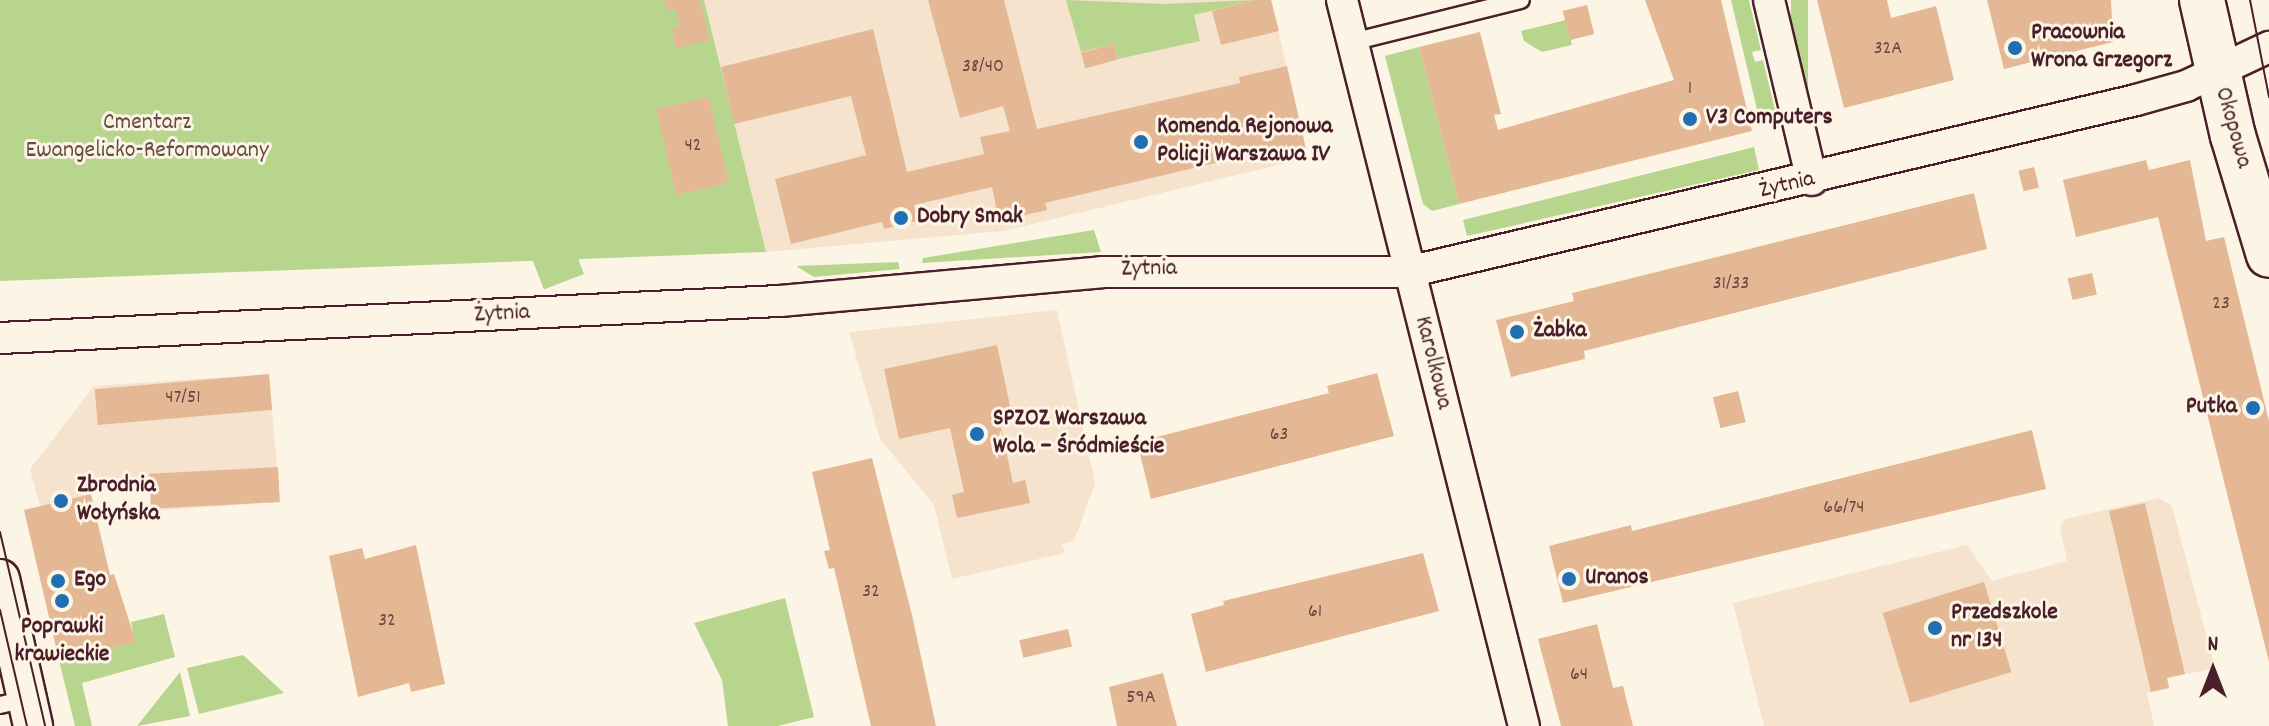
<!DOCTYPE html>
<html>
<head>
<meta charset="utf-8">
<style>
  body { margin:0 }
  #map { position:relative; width:2269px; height:726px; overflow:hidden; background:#fcf5e5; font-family:Dekko,sans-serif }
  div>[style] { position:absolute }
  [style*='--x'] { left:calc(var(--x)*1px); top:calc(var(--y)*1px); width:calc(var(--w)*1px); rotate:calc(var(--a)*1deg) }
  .built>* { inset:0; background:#f5e3cd }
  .green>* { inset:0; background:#b8d58d; transform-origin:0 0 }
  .building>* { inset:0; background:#e5b895; transform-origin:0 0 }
  .roads { filter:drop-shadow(2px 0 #4a1f2b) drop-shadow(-2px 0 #4a1f2b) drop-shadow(0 2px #4a1f2b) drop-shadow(0 -2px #4a1f2b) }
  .service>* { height:16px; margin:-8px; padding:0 8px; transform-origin:8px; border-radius:8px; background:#fcf5e5 }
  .minor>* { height:30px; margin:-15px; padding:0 15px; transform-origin:15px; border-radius:15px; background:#fcf5e5 }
  .tertiary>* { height:38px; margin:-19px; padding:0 19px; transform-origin:19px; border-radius:19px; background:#fcf5e5 }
  .secondary>* { height:44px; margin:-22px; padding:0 22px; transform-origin:22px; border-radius:22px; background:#fcf5e5 }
  .tram>* { height:2px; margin:-1px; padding:0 1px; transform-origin:1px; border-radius:1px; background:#4a1f2b }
  .dots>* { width:22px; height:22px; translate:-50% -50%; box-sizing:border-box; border:4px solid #fcf5e5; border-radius:50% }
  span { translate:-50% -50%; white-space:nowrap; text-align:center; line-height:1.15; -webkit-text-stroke:6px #fcf5e5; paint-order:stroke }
  .number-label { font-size:20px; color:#714546 }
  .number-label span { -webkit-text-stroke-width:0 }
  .poi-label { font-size:24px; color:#4a1f2b; font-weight:700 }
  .left { translate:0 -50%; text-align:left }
  .right { translate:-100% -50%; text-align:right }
  .park-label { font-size:24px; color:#664c44 }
  .street-label { font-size:24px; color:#4a1f2b }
  .north { position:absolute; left:2173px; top:630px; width:80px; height:80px; -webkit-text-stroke:6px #fcf5e5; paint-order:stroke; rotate:0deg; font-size:22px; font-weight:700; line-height:32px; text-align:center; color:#4a1f2b }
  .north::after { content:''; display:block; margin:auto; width:28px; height:36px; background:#4a1f2b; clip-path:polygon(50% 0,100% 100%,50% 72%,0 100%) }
</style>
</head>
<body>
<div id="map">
  <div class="built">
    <div style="clip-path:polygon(704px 0,1271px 0,1308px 158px,1003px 231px,766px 252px)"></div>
    <div style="clip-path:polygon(1057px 310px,1095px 483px,1074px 541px,1062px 544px,1065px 553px,952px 579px,934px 505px,880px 439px,849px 332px)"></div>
    <div style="clip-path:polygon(269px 374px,280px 502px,151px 511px,149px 480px,40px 506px,30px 469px,94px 386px)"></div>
    <div style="clip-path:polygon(2159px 498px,2172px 506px,2215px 668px,2167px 678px,2169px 688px,2147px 693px,2154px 726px,1764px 726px,1733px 603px,1967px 545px,1992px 581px,2067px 561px,2060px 527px,2065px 519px)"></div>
  </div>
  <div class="green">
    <div style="clip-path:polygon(0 0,704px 0,766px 252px,0 281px)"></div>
    <div style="clip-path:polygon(1066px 0,1164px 4px,1255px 0,1194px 15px,1200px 41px,1118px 59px,1114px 44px,1081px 52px)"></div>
    <div style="clip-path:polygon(1731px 0,1749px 0,1761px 50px,1752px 52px,1755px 62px,1763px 60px,1778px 122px,1761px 126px)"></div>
    <div style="left:1791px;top:0;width:17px;height:116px"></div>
    <div style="clip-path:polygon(1566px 20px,1572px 45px,1542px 52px,1524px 41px,1521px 31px)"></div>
    <div style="clip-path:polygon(1419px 47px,1459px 204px,1432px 211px,1423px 204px,1385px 56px)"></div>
    <div style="clip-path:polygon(1754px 147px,1759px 170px,1467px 236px,1463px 220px)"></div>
    <div style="clip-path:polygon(1094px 230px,1101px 252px,922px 263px,923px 258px)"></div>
    <div style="clip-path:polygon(898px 262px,900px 269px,814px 277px,796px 266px)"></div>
    <div style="left:584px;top:274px;width:43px;height:568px;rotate:159deg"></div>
    <div style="clip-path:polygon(785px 598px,814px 717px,778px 726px,728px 726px,722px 680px,694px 623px)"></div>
    <div style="clip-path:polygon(164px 614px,175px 657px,82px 683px,92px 726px,75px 726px,59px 660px,135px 642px,131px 622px)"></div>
    <div style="clip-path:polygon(243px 655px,284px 693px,199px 714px,187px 668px)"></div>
    <div style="clip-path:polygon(180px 672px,190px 716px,137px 726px)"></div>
  </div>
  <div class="building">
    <div style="clip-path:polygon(664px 0,700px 0,710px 40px,676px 48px,672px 28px,680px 26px,676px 8px,667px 11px)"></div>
    <div style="clip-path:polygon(928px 0,1004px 0,1037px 129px,1240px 83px,1239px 77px,1287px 66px,1306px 149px,1259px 159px,1258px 153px,1045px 203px,1047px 210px,999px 221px,992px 187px,914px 205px,918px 221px,884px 229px,882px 222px,791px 244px,775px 179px,866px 155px,851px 96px,734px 124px,721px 67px,873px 29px,907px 172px,984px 154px,980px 137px,1010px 131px,1003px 106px,960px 118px)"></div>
    <div style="clip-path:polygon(1255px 0,1271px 0,1279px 31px,1221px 45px,1212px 11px)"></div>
    <div style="clip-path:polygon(1645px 0,1721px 0,1752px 131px,1459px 204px,1419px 47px,1480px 32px,1501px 114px,1494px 115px,1498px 130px,1674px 80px)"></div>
    <div style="clip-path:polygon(1817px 0,1887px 0,1891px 18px,1936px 6px,1954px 80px,1844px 108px)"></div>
    <div style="clip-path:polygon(1987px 0,2111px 0,2113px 42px,2004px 69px)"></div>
    <div style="left:1587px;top:5px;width:30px;height:25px;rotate:76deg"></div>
    <div style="left:1114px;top:44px;width:16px;height:34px;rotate:75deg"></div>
    <div style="left:709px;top:97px;width:88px;height:54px;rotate:77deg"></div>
    <div style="clip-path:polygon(2146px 160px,2149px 170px,2190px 160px,2206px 241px,2224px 237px,2269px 421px,2269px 662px,2158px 217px,2076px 237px,2063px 180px)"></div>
    <div style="left:2034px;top:167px;width:21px;height:16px;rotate:76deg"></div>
    <div style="clip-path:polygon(1974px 193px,1987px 249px,1584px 351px,1585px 359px,1511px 377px,1496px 320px,1574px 301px,1572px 293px)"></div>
    <div style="left:2092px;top:273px;width:22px;height:25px;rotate:77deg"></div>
    <div style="clip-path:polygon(997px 345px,1012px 415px,999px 418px,1013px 483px,1025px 480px,1030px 503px,957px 518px,952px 495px,964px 492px,950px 428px,899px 439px,884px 369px)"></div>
    <div style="clip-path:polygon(1377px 373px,1394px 436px,1151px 499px,1137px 442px,1329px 393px,1327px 386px)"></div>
    <div style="left:269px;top:374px;width:36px;height:175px;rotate:85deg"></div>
    <div style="left:1738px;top:391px;width:32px;height:26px;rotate:76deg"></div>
    <div style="clip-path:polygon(2032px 430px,2046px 489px,1563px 603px,1549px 546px,1631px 525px,1632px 531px)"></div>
    <div style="clip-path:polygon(872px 458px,912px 615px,936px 726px,871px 726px,834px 568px,829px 569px,824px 551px,830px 550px,812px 472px)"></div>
    <div style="left:278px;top:467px;width:35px;height:129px;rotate:87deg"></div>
    <div style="clip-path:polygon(91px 494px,110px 575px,114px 574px,136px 642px,59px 660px,24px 510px)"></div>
    <div style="clip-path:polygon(2145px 503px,2185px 674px,2167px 678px,2169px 688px,2151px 692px,2109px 511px)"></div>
    <div style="clip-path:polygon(416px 545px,445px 684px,411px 692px,409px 683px,358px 697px,329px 556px,362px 548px,365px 559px)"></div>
    <div style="clip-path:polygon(1423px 553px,1439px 611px,1206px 672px,1191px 614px,1224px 605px,1223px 601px)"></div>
    <div style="left:1984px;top:582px;width:94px;height:106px;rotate:73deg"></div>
    <div style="clip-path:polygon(1597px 624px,1613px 688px,1623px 686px,1633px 726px,1561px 726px,1538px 639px)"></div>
    <div style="left:1068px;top:629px;width:18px;height:50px;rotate:77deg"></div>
    <div style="clip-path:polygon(1163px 673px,1177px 726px,1117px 726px,1109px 687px)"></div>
  </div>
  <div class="roads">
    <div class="service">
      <div style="--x:1352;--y:42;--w:174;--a:-14"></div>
      <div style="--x:0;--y:705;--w:28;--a:-13"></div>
    </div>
    <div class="minor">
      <div style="--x:1342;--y:0;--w:748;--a:75.93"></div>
      <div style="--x:1769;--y:0;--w:185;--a:76.6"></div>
      <div style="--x:0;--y:338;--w:781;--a:-2.72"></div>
      <div style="--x:780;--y:301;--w:323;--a:-5.1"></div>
      <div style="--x:1102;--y:272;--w:306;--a:0"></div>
      <div style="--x:1408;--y:272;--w:748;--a:-13.29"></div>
      <div style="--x:2136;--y:100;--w:52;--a:-15.6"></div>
      <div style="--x:2186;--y:86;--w:92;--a:-25.2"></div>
    </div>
    <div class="tertiary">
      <div style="--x:0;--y:579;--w:151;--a:77.3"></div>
    </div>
    <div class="secondary">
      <div style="--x:2202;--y:0;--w:139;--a:77.2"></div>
      <div style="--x:2233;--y:136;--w:124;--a:73.2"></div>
    </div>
  </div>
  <div class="tram">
    <div style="--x:2250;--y:0;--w:99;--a:78.9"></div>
    <div style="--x:0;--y:532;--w:199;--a:76.9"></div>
    <div style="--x:0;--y:610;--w:119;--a:76.9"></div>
  </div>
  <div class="dots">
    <div style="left:2015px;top:48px;background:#1f6fb2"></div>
    <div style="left:1690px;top:119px;background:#1f6fb2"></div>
    <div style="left:1141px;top:142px;background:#1f6fb2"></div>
    <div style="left:901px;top:218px;background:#1f6fb2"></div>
    <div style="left:1517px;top:332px;background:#1f6fb2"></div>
    <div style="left:2253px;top:408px;background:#1f6fb2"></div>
    <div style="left:977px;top:434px;background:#1f6fb2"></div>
    <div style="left:61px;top:501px;background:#1f6fb2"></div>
    <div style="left:1569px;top:579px;background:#1f6fb2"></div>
    <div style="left:58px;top:581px;background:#1f6fb2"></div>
    <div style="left:62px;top:601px;background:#1f6fb2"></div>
    <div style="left:1935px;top:628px;background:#1f6fb2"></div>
  </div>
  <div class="number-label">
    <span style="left:1888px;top:49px">32A</span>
    <span style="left:983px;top:67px">38/40</span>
    <span style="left:1690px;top:89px">1</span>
    <span style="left:693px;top:146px">42</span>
    <span style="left:1731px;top:284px">31/33</span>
    <span style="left:2221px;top:304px">23</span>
    <span style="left:183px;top:398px">47/51</span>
    <span style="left:1279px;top:435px">63</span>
    <span style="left:1844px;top:508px">66/74</span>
    <span style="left:871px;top:592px">32</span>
    <span style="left:1315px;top:612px">61</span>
    <span style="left:387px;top:621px">32</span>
    <span style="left:1579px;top:675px">64</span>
    <span style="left:1141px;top:698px">59A</span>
  </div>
  <div class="poi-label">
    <span class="left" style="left:2031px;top:48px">Pracownia<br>Wrona Grzegorz</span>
    <span class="left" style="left:1706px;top:119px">V3 Computers</span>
    <span class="left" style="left:1157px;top:142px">Komenda Rejonowa<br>Policji Warszawa IV</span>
    <span class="left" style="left:917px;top:218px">Dobry Smak</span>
    <span class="left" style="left:1533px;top:332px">Żabka</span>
    <span class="right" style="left:2237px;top:408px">Putka</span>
    <span class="left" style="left:993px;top:434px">SPZOZ Warszawa<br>Wola – Śródmieście</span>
    <span class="left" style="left:77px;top:501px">Zbrodnia<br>Wołyńska</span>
    <span class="left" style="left:1585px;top:579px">Uranos</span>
    <span class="left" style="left:74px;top:581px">Ego</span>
    <span class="left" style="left:1951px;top:628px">Przedszkole<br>nr 134</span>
    <span style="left:62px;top:642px">Poprawki<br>krawieckie</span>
  </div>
  <div class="park-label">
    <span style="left:147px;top:138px">Cmentarz<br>Ewangelicko-Reformowany</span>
  </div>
  <div class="street-label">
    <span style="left:2232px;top:128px;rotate:74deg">Okopowa</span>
    <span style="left:1787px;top:186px;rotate:-13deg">Żytnia</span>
    <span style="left:1149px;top:270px;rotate:-1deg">Żytnia</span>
    <span style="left:502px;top:315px;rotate:-3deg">Żytnia</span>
    <span style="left:1432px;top:363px;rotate:76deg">Karolkowa</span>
  </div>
  <div class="north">N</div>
</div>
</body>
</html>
